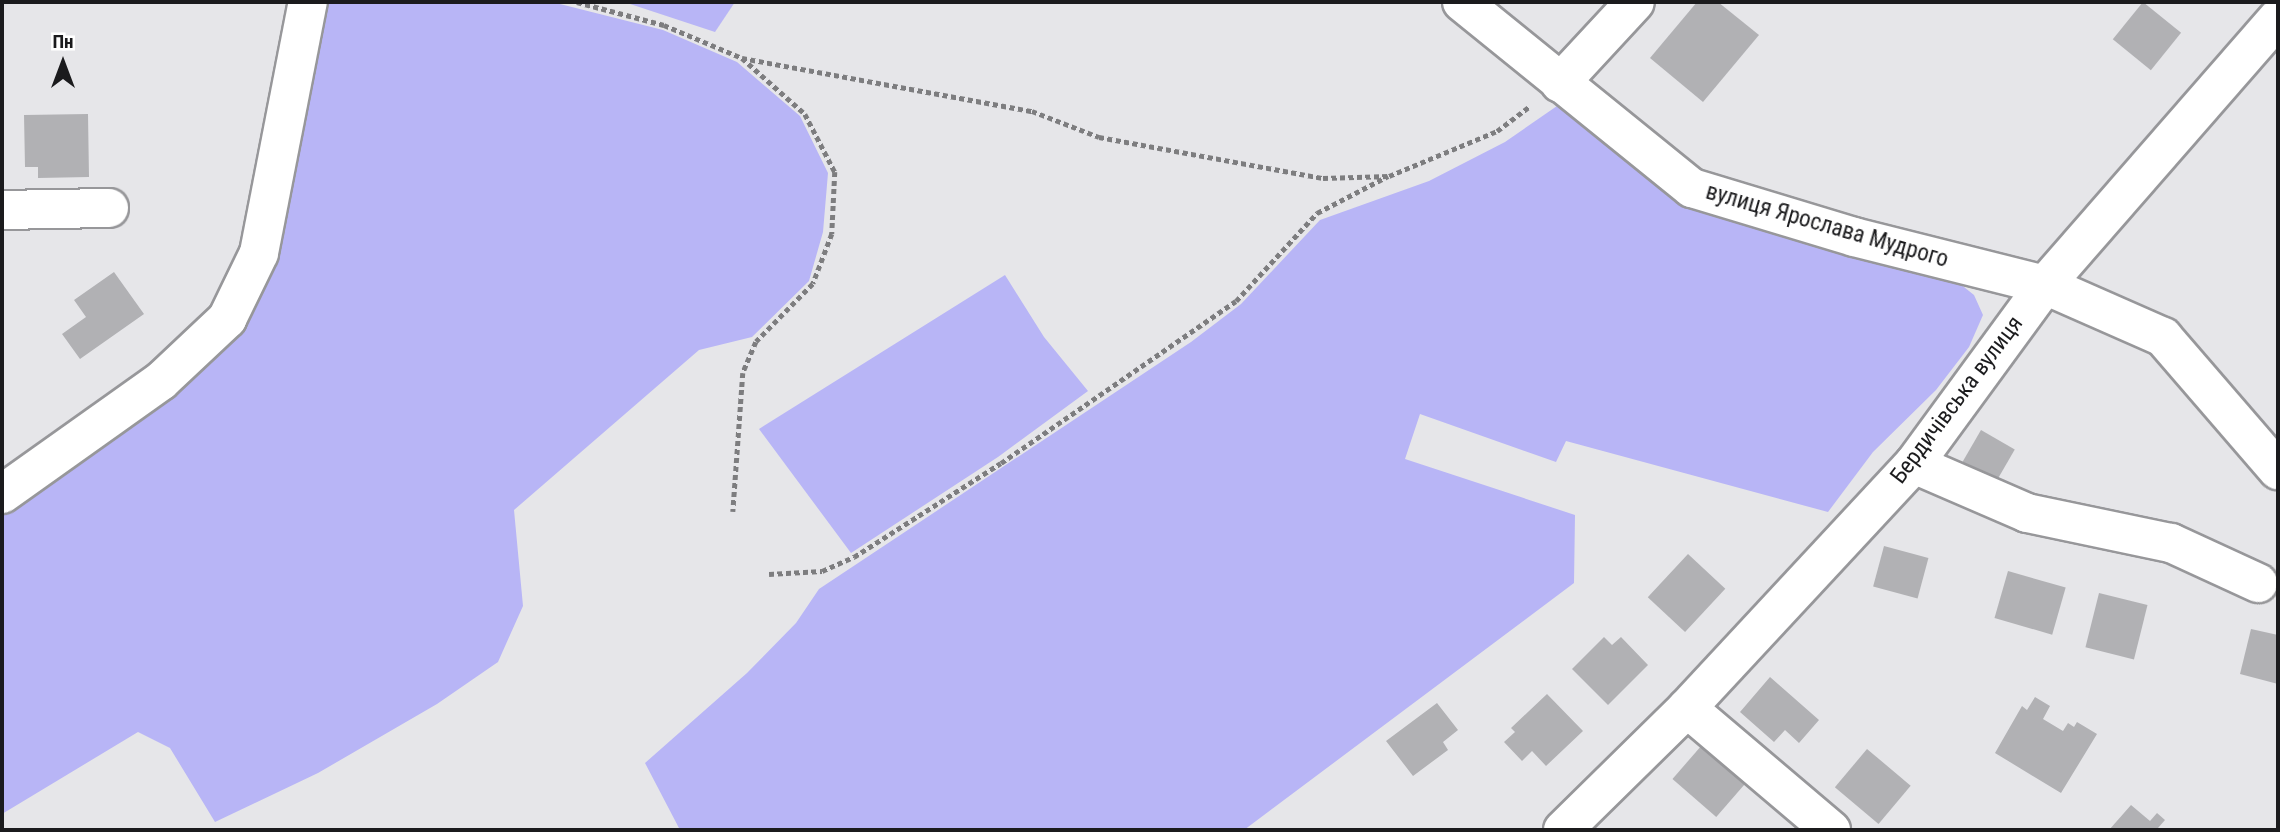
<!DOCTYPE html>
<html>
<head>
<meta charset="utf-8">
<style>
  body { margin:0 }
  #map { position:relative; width:2280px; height:832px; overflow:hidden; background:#e6e6e9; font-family:"Roboto Condensed",sans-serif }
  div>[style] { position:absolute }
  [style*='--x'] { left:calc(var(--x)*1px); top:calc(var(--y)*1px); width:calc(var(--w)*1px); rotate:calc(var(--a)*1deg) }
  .green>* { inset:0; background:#b8b5f6 }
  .building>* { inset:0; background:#b1b1b4; transform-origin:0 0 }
  .path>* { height:4.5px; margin-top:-2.25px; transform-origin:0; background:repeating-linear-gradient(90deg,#7d7d7f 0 5px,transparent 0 8.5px) }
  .roads { filter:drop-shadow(2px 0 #97979a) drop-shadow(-2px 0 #97979a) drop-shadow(0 2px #97979a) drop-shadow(0 -2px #97979a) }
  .minor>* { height:38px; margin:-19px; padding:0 19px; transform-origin:19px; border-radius:19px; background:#fff }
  span { translate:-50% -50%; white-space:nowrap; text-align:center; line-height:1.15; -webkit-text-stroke:7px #fff; paint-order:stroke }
  .street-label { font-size:23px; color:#1b1b1d }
  .frame { position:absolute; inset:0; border:4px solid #1b1b1d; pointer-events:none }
  .north { position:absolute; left:28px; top:28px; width:70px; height:70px; -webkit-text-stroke:5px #fff; paint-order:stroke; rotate:0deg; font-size:19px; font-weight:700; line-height:28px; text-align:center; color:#1b1b1d }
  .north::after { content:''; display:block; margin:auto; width:24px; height:32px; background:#1b1b1d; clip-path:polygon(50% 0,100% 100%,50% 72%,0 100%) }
</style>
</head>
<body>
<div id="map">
  <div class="green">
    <div style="clip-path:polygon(320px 2px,552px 2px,663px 30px,737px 62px,800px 116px,828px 173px,823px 232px,809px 281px,752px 337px,699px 350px,514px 510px,523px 606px,498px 662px,437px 704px,318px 773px,215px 822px,170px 748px,138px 732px,2px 814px,2px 505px,216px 348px)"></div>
    <div style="clip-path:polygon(624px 2px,735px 2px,715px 32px)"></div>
    <div style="clip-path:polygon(1557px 106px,1688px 203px,1959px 283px,1974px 295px,1983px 315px,1969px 347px,1936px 390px,1873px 452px,1828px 512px,1566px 441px,1556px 462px,1420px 414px,1405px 459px,1575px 515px,1574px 583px,1244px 830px,680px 830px,645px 763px,747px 673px,796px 623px,819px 589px,1191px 342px,1241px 304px,1320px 220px,1429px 181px,1505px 142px)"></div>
    <div style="clip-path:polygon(1005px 275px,1044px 337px,1088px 391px,998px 457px,851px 553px,759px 429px)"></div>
  </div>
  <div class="building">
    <div style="clip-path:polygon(1697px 2px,1718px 2px,1759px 35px,1703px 102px,1650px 58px)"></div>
    <div style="left:2143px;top:2px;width:49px;height:48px;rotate:39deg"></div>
    <div style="clip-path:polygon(88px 114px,89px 177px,38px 178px,38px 167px,25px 167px,24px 115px)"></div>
    <div style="clip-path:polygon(114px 272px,144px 314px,80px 359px,62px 334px,86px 317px,74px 300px)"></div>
    <div style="left:1981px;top:430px;width:39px;height:42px;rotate:30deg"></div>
    <div style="left:1884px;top:546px;width:46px;height:42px;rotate:15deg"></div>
    <div style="left:1688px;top:554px;width:51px;height:59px;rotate:43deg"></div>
    <div style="left:2008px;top:571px;width:60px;height:49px;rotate:16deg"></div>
    <div style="left:2099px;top:593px;width:50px;height:56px;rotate:14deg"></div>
    <div style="clip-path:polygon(2251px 629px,2278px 635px,2278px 684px,2240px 674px)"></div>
    <div style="clip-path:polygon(1604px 637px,1612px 645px,1621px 637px,1648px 665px,1608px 705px,1572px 669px)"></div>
    <div style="clip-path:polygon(1770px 677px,1819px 720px,1799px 743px,1785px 730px,1774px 742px,1740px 712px)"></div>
    <div style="clip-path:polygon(1547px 694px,1583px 731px,1546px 766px,1532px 751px,1522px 761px,1504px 742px,1515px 732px,1511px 728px)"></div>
    <div style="clip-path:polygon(2035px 697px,2050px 706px,2043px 719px,2063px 731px,2068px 723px,2074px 727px,2077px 722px,2097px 734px,2061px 793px,1995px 753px,2022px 706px,2027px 710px)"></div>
    <div style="clip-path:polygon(1437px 703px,1458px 730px,1443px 742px,1448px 750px,1413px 776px,1386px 741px)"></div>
    <div style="left:1702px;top:745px;width:58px;height:45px;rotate:41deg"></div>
    <div style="left:1867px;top:749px;width:57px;height:50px;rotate:40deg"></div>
    <div style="clip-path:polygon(2131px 805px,2150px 821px,2157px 813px,2165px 820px,2158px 828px,2161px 830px,2109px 830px)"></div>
  </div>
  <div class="path">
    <div style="--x:577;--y:2;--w:90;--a:14.8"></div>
    <div style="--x:664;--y:25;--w:85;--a:22.9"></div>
    <div style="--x:742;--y:58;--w:84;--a:41.6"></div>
    <div style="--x:805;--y:114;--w:65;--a:62.7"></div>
    <div style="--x:835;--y:172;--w:62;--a:92.8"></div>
    <div style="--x:832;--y:234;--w:53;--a:110.8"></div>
    <div style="--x:813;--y:284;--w:81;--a:134.5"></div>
    <div style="--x:756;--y:342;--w:34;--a:113"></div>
    <div style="--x:743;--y:373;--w:139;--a:94.1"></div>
    <div style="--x:742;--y:58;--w:295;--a:10.4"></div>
    <div style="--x:1032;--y:111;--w:72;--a:21.2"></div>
    <div style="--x:1099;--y:137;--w:228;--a:10.4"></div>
    <div style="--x:1323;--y:178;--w:66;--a:-1.7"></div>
    <div style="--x:1389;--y:176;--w:117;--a:-22.6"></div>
    <div style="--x:1497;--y:131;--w:41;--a:-37.1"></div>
    <div style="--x:769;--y:574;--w:53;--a:-3.2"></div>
    <div style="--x:822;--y:571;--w:35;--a:-24"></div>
    <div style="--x:854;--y:557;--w:174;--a:-32.6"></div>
    <div style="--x:1001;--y:463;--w:285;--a:-34.6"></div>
    <div style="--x:1236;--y:301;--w:120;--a:-47.4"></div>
    <div style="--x:1317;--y:213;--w:80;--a:-27.5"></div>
  </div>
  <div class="roads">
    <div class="minor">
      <div style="--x:1462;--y:2;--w:296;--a:39"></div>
      <div style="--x:1692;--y:188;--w:169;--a:16.8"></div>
      <div style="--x:1854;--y:237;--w:197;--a:14.1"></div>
      <div style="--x:2045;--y:285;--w:129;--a:23.8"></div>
      <div style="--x:2163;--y:337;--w:176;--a:49.2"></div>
      <div style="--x:1560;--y:83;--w:110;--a:-47.2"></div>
      <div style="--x:2;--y:210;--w:107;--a:-1.1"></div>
      <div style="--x:1914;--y:464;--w:123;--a:23.4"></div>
      <div style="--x:2027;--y:513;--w:147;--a:11.8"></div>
      <div style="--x:2171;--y:543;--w:96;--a:24.7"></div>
      <div style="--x:2;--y:494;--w:195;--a:-35.4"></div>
      <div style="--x:161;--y:381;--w:91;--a:-43.2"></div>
      <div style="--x:227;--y:319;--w:73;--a:-64.1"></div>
      <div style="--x:259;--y:253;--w:256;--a:-79"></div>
      <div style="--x:1687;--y:708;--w:189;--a:40.3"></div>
      <div style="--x:1563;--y:830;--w:174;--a:-44.5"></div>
      <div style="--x:1687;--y:708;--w:333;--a:-47.1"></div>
      <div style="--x:1914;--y:464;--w:222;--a:-53.8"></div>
      <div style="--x:2045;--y:285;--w:354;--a:-48.9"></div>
    </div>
  </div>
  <div class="street-label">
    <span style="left:1827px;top:226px;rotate:16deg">вулиця Ярослава Мудрого</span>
    <span style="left:1957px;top:400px;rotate:-53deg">Бердичівська вулиця</span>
  </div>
  <div class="frame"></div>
  <div class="north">Пн</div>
</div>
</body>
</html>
